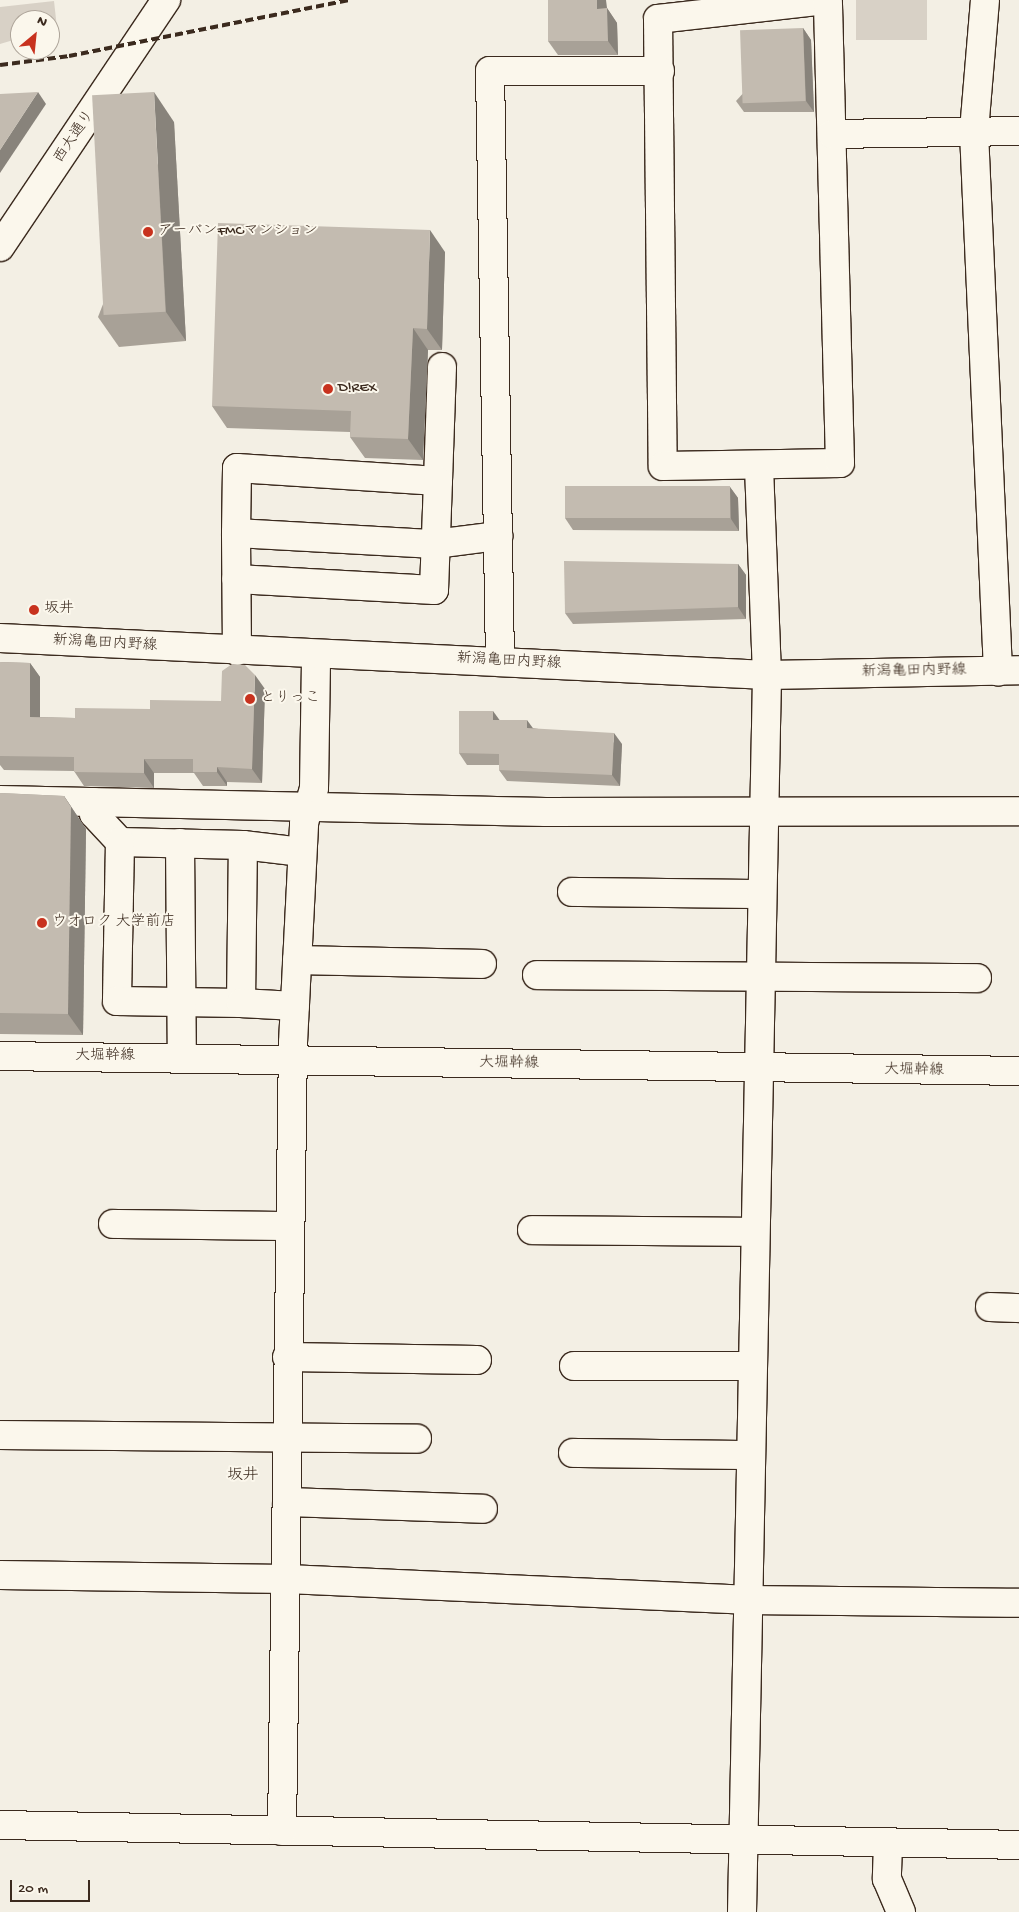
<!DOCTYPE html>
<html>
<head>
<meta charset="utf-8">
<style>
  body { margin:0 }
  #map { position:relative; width:1019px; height:1912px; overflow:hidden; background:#f3efe4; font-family:"Gochi Hand","Klee One",sans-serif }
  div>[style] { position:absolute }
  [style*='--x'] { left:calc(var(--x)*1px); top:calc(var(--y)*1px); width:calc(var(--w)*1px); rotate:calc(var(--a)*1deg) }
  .green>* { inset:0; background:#d8d1c6; transform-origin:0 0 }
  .roads { filter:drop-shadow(1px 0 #3b2a1e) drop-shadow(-1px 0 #3b2a1e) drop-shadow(0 1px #3b2a1e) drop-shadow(0 -1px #3b2a1e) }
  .minor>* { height:28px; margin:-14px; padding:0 14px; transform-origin:14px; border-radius:14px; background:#fbf7ec }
  .major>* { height:28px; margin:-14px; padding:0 14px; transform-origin:14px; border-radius:14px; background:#fbf7ec }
  .rail>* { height:4px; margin-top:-2px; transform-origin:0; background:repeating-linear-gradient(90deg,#3b2a1e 0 8px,transparent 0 12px) }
  .wall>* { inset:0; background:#a8a197 }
  .shaded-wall>* { inset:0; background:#88837b }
  .building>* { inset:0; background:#c3bbb0; transform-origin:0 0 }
  .dots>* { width:14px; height:14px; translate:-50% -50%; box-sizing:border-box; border:2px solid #fbf7ec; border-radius:50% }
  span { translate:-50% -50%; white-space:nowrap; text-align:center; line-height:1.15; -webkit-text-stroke:4px #fbf7ec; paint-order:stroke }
  .street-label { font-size:15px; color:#3b2a1e }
  .poi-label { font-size:15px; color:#3b2a1e }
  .left { translate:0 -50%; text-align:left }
  .neighbourhood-label { font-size:16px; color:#3b2a1e }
  .north { position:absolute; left:10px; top:10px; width:50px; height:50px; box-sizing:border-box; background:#fbf7ec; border:1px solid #aea59a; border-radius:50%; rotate:28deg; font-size:14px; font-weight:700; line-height:20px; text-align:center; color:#3b2a1e }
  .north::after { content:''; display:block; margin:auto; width:18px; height:22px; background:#c8321e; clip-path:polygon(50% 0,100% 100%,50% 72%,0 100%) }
  .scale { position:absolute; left:10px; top:1880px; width:80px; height:22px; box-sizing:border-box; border:2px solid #3b2a1e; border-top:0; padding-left:6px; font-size:15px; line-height:18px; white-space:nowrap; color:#3b2a1e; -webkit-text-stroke:4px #fbf7ec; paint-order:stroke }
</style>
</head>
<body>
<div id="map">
  <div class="green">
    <div style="left:856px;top:0;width:71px;height:40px"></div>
    <div style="clip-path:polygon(54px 1px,57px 28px,50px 30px,50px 20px,20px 20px,20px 38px,0 44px,0 7px)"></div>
  </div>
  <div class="roads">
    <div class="minor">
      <div style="--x:827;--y:0;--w:170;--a:173.6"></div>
      <div style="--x:658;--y:19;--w:447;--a:89.4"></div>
      <div style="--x:663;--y:466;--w:177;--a:-1"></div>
      <div style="--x:840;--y:463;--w:463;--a:-91.5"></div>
      <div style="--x:985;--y:0;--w:132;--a:94.8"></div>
      <div style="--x:974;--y:132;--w:540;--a:87.45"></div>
      <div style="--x:832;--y:134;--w:187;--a:-0.9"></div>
      <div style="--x:0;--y:247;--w:298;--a:-56.1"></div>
      <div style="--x:438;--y:481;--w:114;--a:-88"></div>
      <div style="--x:236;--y:533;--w:65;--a:-89.1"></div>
      <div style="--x:237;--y:468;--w:201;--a:3.7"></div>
      <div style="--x:438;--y:481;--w:109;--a:92.1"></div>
      <div style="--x:434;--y:590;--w:198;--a:-176.8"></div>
      <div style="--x:237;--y:651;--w:118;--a:-90.5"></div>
      <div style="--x:236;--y:533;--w:199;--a:3.2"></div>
      <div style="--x:435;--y:544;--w:64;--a:-7.2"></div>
      <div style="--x:500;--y:661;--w:590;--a:-90.97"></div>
      <div style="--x:490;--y:71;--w:170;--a:0"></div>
      <div style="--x:0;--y:800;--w:546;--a:1.26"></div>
      <div style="--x:546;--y:812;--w:473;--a:-0.1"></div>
      <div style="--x:93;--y:802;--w:12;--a:85"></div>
      <div style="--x:94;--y:814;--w:38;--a:47"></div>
      <div style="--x:120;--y:842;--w:123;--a:1.4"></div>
      <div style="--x:243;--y:845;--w:59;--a:6.8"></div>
      <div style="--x:120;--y:842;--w:159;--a:91.1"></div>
      <div style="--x:117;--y:1001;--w:124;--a:0.9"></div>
      <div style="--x:241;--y:1003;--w:158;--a:-89.3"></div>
      <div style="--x:180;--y:843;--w:214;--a:89.5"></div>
      <div style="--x:572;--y:892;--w:190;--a:0.6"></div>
      <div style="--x:297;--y:960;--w:185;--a:1.2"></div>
      <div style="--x:537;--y:975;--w:440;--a:0.4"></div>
      <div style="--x:241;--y:1003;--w:54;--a:3.2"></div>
      <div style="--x:0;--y:1056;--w:1019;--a:0.84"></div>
      <div style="--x:113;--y:1224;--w:176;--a:0.7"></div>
      <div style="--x:532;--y:1230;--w:221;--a:0.5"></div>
      <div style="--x:990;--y:1307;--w:29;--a:2"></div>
      <div style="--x:287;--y:1357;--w:190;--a:0.9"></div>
      <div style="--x:574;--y:1366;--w:177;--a:0"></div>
      <div style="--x:0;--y:1435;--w:417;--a:0.5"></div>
      <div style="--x:573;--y:1453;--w:176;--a:0.7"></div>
      <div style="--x:287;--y:1502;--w:196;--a:2"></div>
      <div style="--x:0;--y:1575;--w:287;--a:0.8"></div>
      <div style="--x:287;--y:1579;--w:459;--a:2.6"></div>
      <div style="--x:746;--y:1600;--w:273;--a:0.6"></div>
      <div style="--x:0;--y:1825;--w:1019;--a:1.12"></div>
      <div style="--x:282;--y:1831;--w:788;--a:-89.2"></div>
      <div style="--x:293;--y:1043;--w:220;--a:-87.1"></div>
      <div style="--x:304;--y:823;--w:36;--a:-74"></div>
      <div style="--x:314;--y:788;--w:133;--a:-89.1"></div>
      <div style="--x:888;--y:1844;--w:35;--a:92"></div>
      <div style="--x:887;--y:1879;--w:36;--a:67"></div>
      <div style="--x:742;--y:1912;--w:1237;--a:-88.84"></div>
      <div style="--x:767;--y:675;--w:210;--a:-92.2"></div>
    </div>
    <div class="major">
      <div style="--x:0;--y:638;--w:768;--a:2.76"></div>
      <div style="--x:767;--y:675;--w:252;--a:-1.1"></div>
    </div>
  </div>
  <div class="rail">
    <div style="--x:0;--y:65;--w:70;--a:-7.4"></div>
    <div style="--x:69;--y:56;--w:287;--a:-11.3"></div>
  </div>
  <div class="wall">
    <div style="clip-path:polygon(607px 8px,617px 23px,618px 55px,558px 55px,548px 41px)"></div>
    <div style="clip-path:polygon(803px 28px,811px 40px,814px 112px,744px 112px,736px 101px)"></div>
    <div style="clip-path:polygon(174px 122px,186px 341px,119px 347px,98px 317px)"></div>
    <div style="clip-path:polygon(445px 252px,442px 350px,428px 350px,423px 460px,365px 458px,350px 437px,350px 432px,227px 428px,212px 406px)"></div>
    <div style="clip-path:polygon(730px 487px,738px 498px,739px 531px,573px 530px,565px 518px)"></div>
    <div style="clip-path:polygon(738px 564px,746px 575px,746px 619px,573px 624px,565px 613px)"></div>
    <div style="clip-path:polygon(0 662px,30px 663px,40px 677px,40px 717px,75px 718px,221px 701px,265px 689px,262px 783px,227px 782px,227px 786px,203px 786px,194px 773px,154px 773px,154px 788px,84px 786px,74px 771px,4px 770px,0 765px)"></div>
    <div style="clip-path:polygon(499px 720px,533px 728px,622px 744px,620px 786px,507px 781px,499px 770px,499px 765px,467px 765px,459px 753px)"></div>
    <div style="clip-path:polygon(0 793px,64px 796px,86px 829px,83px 1035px,0 1034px)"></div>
  </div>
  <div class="shaded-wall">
    <div style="clip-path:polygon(597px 0,606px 0,607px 8px,617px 23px,618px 55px,608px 41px,597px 9px)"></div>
    <div style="clip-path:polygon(803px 28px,811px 40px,814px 112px,806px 101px)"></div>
    <div style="clip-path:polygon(38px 92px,46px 104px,0 173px,0 150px)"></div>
    <div style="clip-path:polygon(154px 92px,174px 122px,186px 341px,166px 312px)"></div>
    <div style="clip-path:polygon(430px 230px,445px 252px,442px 350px,427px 329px)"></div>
    <div style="clip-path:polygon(413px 328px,428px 350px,423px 460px,408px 439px)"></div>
    <div style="clip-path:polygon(730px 487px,738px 498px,739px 531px,731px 519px)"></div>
    <div style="clip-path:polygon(738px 564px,746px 575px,746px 619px,738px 607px)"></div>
    <div style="clip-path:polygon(30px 663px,40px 677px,40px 732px,30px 717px)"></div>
    <div style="clip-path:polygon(255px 675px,265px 689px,262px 783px,252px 769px)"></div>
    <div style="clip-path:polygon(493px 711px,501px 722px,493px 720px)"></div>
    <div style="clip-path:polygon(527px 720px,535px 731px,527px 728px)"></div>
    <div style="clip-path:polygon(614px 733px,622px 744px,620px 786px,612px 775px)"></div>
    <div style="clip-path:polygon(144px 759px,154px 773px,154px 788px,144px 773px)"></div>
    <div style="clip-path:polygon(217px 767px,227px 782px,227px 786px,217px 772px)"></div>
    <div style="clip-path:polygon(64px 796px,86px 829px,83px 1035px,68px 1014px)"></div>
  </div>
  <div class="building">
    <div style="clip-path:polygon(548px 0,597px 0,597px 9px,607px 8px,608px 41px,548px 41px)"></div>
    <div style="left:803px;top:28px;width:73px;height:63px;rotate:88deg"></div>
    <div style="clip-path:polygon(38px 92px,0 150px,0 94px)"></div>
    <div style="left:154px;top:92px;width:220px;height:62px;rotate:87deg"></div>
    <div style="clip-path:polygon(218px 223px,430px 230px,427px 329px,413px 328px,408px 439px,350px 437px,351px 411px,212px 406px)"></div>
    <div style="left:565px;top:486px;width:165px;height:32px"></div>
    <div style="clip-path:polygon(564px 561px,738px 564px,738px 607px,565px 613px)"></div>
    <div style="clip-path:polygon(0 662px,30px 663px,30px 717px,75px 718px,75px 708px,150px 709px,150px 700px,221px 701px,222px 671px,232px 664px,245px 665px,255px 675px,252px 769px,217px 767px,217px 772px,193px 772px,193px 759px,144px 759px,144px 773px,74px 772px,74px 757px,0 756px)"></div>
    <div style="clip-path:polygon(459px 711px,493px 711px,493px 720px,527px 720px,527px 728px,614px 733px,612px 775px,499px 770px,499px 754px,459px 753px)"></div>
    <div style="clip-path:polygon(0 793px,64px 796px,71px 807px,68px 1014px,0 1013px)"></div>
  </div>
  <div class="dots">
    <div style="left:148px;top:232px;background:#c8321e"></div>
    <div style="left:328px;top:389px;background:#c8321e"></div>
    <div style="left:34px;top:610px;background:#c8321e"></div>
    <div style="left:250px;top:699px;background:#c8321e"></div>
    <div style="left:42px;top:923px;background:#c8321e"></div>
  </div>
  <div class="street-label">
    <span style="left:75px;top:137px;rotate:-56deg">西大通り</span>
    <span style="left:105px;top:644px;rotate:3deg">新潟亀田内野線</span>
    <span style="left:509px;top:662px;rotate:3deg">新潟亀田内野線</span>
    <span style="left:914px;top:672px;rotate:-1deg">新潟亀田内野線</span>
    <span style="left:105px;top:1057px">大堀幹線</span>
    <span style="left:509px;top:1064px;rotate:1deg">大堀幹線</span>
    <span style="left:914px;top:1071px;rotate:1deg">大堀幹線</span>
  </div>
  <div class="poi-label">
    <span class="left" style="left:158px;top:232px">アーバンFMCマンション</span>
    <span class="left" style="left:338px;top:389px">D!REX</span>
    <span class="left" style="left:44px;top:610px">坂井</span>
    <span class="left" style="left:260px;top:699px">とりっこ</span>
    <span class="left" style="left:52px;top:923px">ウオロク 大学前店</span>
  </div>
  <div class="neighbourhood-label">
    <span style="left:243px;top:1477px">坂井</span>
  </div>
  <div class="north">N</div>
  <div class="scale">20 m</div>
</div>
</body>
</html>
